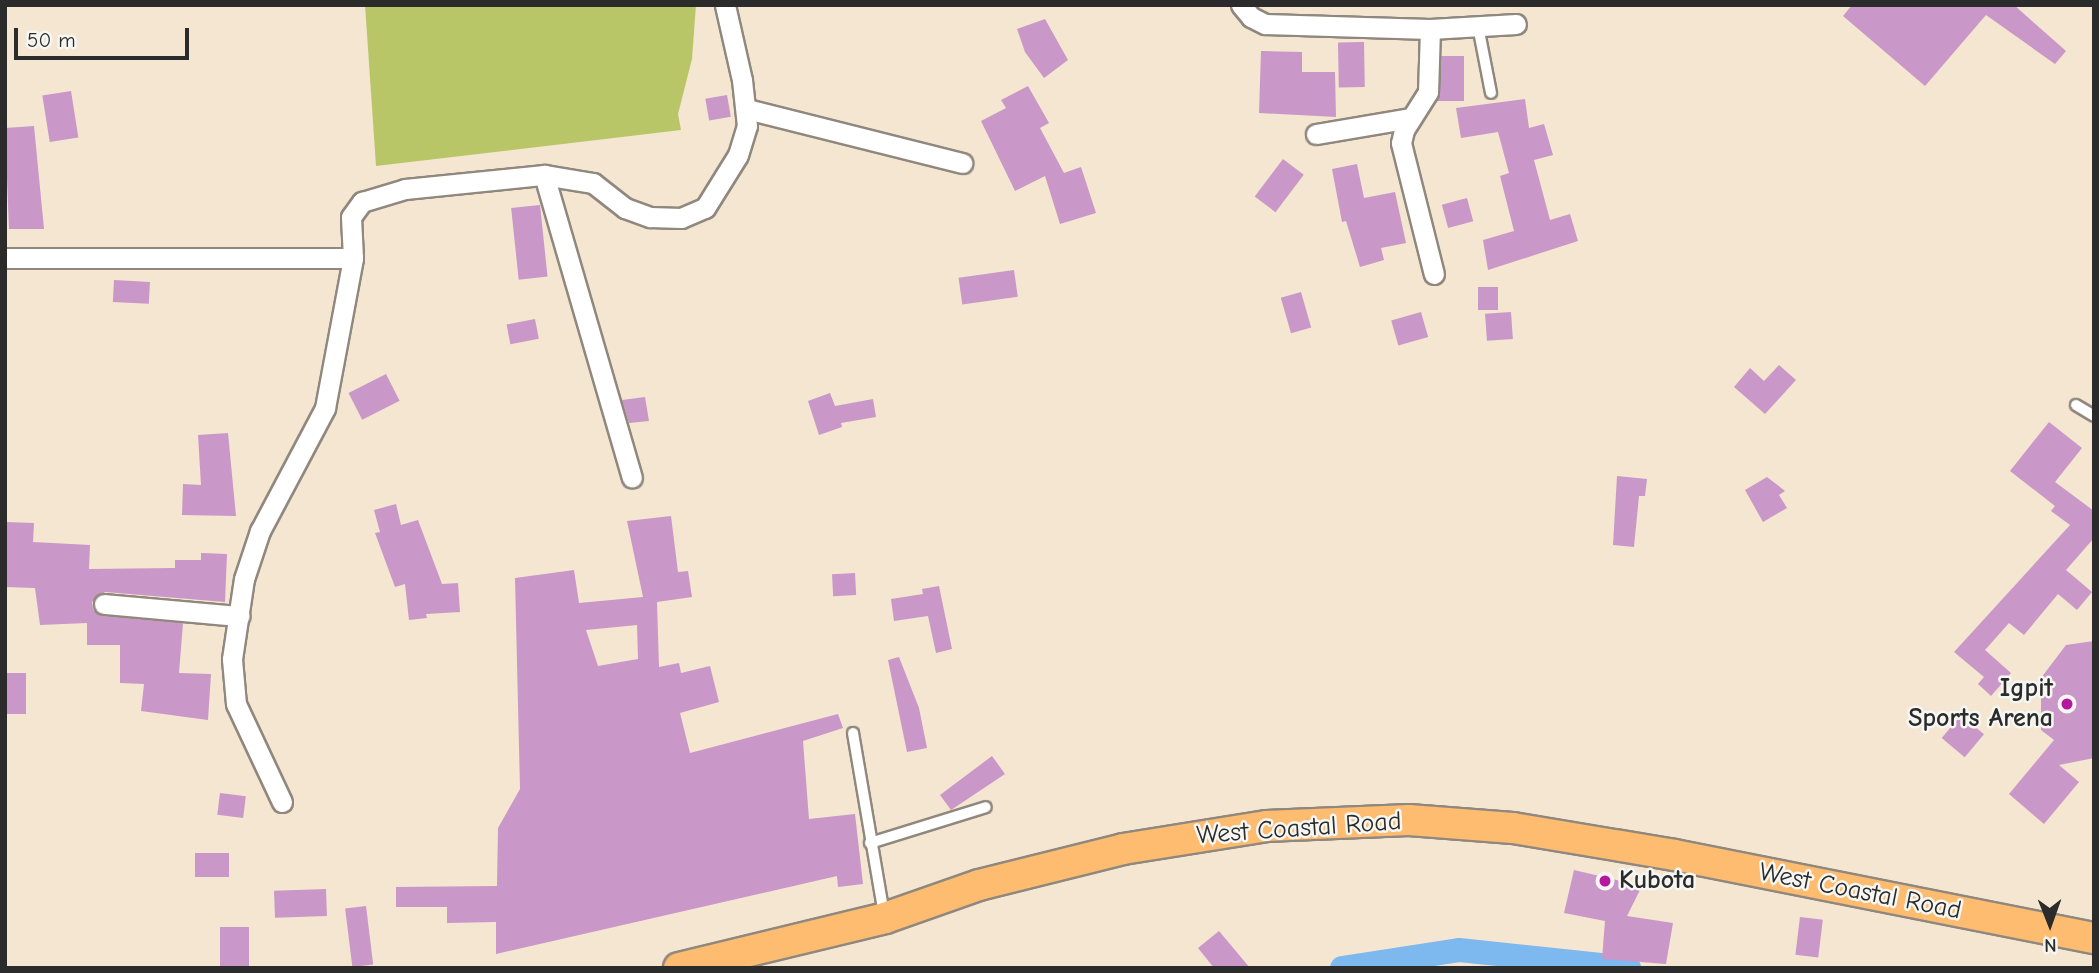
<!DOCTYPE html>
<html>
<head>
<meta charset="utf-8">
<style>
  body { margin:0 }
  #map { position:relative; width:2099px; height:973px; overflow:hidden; background:#f4e6d1; font-family:"Comic Neue",sans-serif }
  div>[style] { position:absolute }
  [style*='--x'] { left:calc(var(--x)*1px); top:calc(var(--y)*1px); width:calc(var(--w)*1px); rotate:calc(var(--a)*1deg) }
  .green>* { inset:0; background:#b9c668 }
  .canal>* { height:24px; margin:-12px; padding:0 12px; transform-origin:12px; border-radius:12px; background:#7db8ef }
  .building>* { inset:0; background:#c997c8; transform-origin:0 0 }
  .roads { filter:drop-shadow(2px 0 #90887e) drop-shadow(-2px 0 #90887e) drop-shadow(0 2px #90887e) drop-shadow(0 -2px #90887e) }
  .lane>* { height:10px; margin:-5px; padding:0 5px; transform-origin:5px; border-radius:5px; background:#fff }
  .street>* { height:19px; margin:-9.5px; padding:0 9.5px; transform-origin:9.5px; border-radius:9.5px; background:#fff }
  .primary>* { height:30px; margin:-15px; padding:0 15px; transform-origin:15px; border-radius:15px; background:#fdbc70 }
  .dots>* { width:19px; height:19px; translate:-50% -50%; box-sizing:border-box; border:4px solid #f6f6f2; border-radius:50% }
  span { translate:-50% -50%; white-space:nowrap; text-align:center; line-height:1.15; -webkit-text-stroke:5px #f6f6f2; paint-order:stroke }
  .poi-label { font-size:26px; color:#2b2b2b; font-weight:700 }
  .right { translate:-100% -50%; text-align:right }
  .left { translate:0 -50%; text-align:left }
  .street-label { font-size:26px; color:#2b2b2b }
  .frame { position:absolute; inset:0; border:7px solid #2b2b2b; pointer-events:none }
  .north { position:absolute; left:2015px; top:889px; width:70px; height:70px; -webkit-text-stroke:5px #f6f6f2; paint-order:stroke; rotate:179deg; font-size:19px; font-weight:700; line-height:28px; text-align:center; color:#2b2b2b }
  .north::after { content:''; display:block; margin:auto; width:24px; height:32px; background:#2b2b2b; clip-path:polygon(50% 0,100% 100%,50% 72%,0 100%) }
  .scale { position:absolute; left:14px; top:28px; width:175px; height:32px; box-sizing:border-box; border:4px solid #2b2b2b; border-top:0; padding-left:9px; font-size:21px; line-height:24px; white-space:nowrap; color:#2b2b2b; -webkit-text-stroke:5px #f6f6f2; paint-order:stroke }
</style>
</head>
<body>
<div id="map">
  <div class="green">
    <div style="clip-path:polygon(365px 5px,696px 5px,692px 59px,678px 114px,681px 130px,376px 166px)"></div>
  </div>
  <div class="canal">
    <div style="--x:1342;--y:968;--w:118;--a:-8.7"></div>
    <div style="--x:1459;--y:950;--w:171;--a:6"></div>
  </div>
  <div class="building">
    <div style="clip-path:polygon(1852px 5px,2014px 5px,2066px 51px,2055px 64px,1986px 15px,1925px 86px,1843px 16px)"></div>
    <div style="clip-path:polygon(1045px 19px,1068px 60px,1044px 78px,1025px 52px,1017px 29px)"></div>
    <div style="left:1364px;top:42px;width:45px;height:26px;rotate:89deg"></div>
    <div style="clip-path:polygon(1261px 51px,1302px 52px,1302px 72px,1335px 72px,1336px 117px,1259px 113px)"></div>
    <div style="clip-path:polygon(1441px 56px,1464px 56px,1464px 101px,1437px 101px)"></div>
    <div style="clip-path:polygon(1028px 86px,1049px 123px,1040px 128px,1064px 173px,1081px 167px,1096px 213px,1060px 224px,1045px 176px,1015px 191px,981px 121px,1006px 108px,1001px 100px)"></div>
    <div style="left:71px;top:91px;width:47px;height:29px;rotate:81deg"></div>
    <div style="left:727px;top:95px;width:22px;height:22px;rotate:80deg"></div>
    <div style="clip-path:polygon(1525px 99px,1529px 128px,1544px 124px,1553px 155px,1534px 160px,1550px 220px,1570px 214px,1578px 241px,1488px 270px,1483px 240px,1514px 231px,1500px 176px,1509px 173px,1498px 132px,1461px 138px,1456px 108px)"></div>
    <div style="clip-path:polygon(34px 126px,44px 229px,9px 229px,5px 128px)"></div>
    <div style="left:1283px;top:159px;width:26px;height:47px;rotate:37deg"></div>
    <div style="clip-path:polygon(1357px 164px,1364px 198px,1395px 192px,1406px 243px,1381px 248px,1384px 260px,1360px 267px,1346px 221px,1342px 222px,1332px 169px)"></div>
    <div style="left:1467px;top:198px;width:24px;height:26px;rotate:75deg"></div>
    <div style="left:540px;top:205px;width:72px;height:29px;rotate:84deg"></div>
    <div style="left:1014px;top:270px;width:27px;height:56px;rotate:82deg"></div>
    <div style="left:114px;top:280px;width:36px;height:22px;rotate:3deg"></div>
    <div style="left:1478px;top:287px;width:20px;height:23px"></div>
    <div style="left:1301px;top:292px;width:37px;height:21px;rotate:74deg"></div>
    <div style="left:1421px;top:312px;width:26px;height:31px;rotate:74deg"></div>
    <div style="left:1511px;top:312px;width:27px;height:26px;rotate:86deg"></div>
    <div style="left:535px;top:319px;width:20px;height:29px;rotate:79deg"></div>
    <div style="clip-path:polygon(1779px 365px,1796px 380px,1765px 414px,1734px 387px,1750px 368px,1764px 381px)"></div>
    <div style="left:386px;top:374px;width:30px;height:42px;rotate:63deg"></div>
    <div style="clip-path:polygon(830px 393px,835px 406px,873px 399px,876px 417px,841px 423px,842px 427px,819px 435px,808px 401px)"></div>
    <div style="clip-path:polygon(645px 397px,649px 421px,629px 423px,622px 400px)"></div>
    <div style="clip-path:polygon(2049px 422px,2082px 448px,2055px 482px,2094px 511px,2094px 538px,2066px 570px,2092px 592px,2077px 610px,2058px 594px,2024px 635px,2009px 623px,1985px 650px,2011px 673px,1991px 696px,1978px 684px,1984px 677px,1954px 652px,2070px 525px,2051px 511px,2055px 506px,2010px 471px)"></div>
    <div style="clip-path:polygon(228px 433px,236px 516px,182px 515px,183px 484px,201px 485px,198px 435px)"></div>
    <div style="clip-path:polygon(1617px 476px,1647px 479px,1645px 496px,1639px 496px,1634px 547px,1613px 545px)"></div>
    <div style="clip-path:polygon(1767px 477px,1785px 491px,1779px 495px,1787px 508px,1763px 522px,1745px 490px)"></div>
    <div style="clip-path:polygon(396px 504px,401px 525px,418px 520px,442px 584px,458px 583px,460px 612px,426px 614px,427px 618px,409px 620px,405px 584px,395px 587px,375px 533px,380px 532px,374px 510px)"></div>
    <div style="clip-path:polygon(evenodd,671px 516px,678px 572px,688px 571px,692px 597px,657px 602px,659px 667px,679px 663px,681px 673px,710px 666px,719px 702px,680px 713px,690px 753px,838px 714px,843px 728px,803px 741px,809px 819px,855px 814px,863px 884px,838px 887px,837px 876px,496px 954px,496px 922px,447px 923px,447px 907px,396px 907px,396px 887px,497px 886px,498px 828px,520px 789px,515px 578px,574px 570px,579px 603px,643px 597px,627px 521px,671px 516px,637px 625px,638px 659px,598px 666px,586px 630px,637px 625px)"></div>
    <div style="clip-path:polygon(5px 522px,34px 523px,33px 542px,90px 545px,89px 569px,175px 568px,175px 560px,201px 560px,201px 553px,227px 554px,225px 602px,105px 592px,92px 602px,93px 610px,103px 616px,183px 623px,179px 673px,211px 674px,208px 720px,141px 711px,144px 684px,120px 683px,120px 645px,87px 645px,87px 623px,40px 625px,35px 588px,5px 587px)"></div>
    <div style="left:855px;top:573px;width:22px;height:23px;rotate:87deg"></div>
    <div style="clip-path:polygon(939px 586px,952px 649px,936px 653px,928px 616px,894px 621px,891px 599px,923px 594px,922px 589px)"></div>
    <div style="clip-path:polygon(2094px 641px,2094px 758px,2059px 765px,2079px 782px,2044px 824px,2009px 794px,2054px 740px,2041px 730px,2041px 678px,2066px 645px)"></div>
    <div style="clip-path:polygon(899px 657px,919px 708px,927px 748px,907px 752px,888px 660px)"></div>
    <div style="left:5px;top:673px;width:21px;height:41px"></div>
    <div style="left:1961px;top:715px;width:30px;height:30px;rotate:40deg"></div>
    <div style="clip-path:polygon(992px 756px,1005px 774px,951px 810px,940px 795px)"></div>
    <div style="left:220px;top:793px;width:26px;height:22px;rotate:7deg"></div>
    <div style="left:229px;top:853px;width:24px;height:34px;rotate:90deg"></div>
    <div style="clip-path:polygon(1574px 870px,1642px 886px,1627px 916px,1673px 923px,1666px 964px,1602px 959px,1605px 921px,1564px 913px)"></div>
    <div style="left:326px;top:889px;width:27px;height:52px;rotate:88deg"></div>
    <div style="left:366px;top:906px;width:59px;height:21px;rotate:83deg"></div>
    <div style="left:1800px;top:917px;width:23px;height:38px;rotate:7deg"></div>
    <div style="left:220px;top:927px;width:29px;height:41px"></div>
    <div style="clip-path:polygon(1219px 931px,1250px 968px,1214px 968px,1198px 948px)"></div>
  </div>
  <div class="roads">
    <div class="lane">
      <div style="--x:1478;--y:26;--w:68;--a:79"></div>
      <div style="--x:2076;--y:405;--w:21;--a:31"></div>
      <div style="--x:853;--y:733;--w:184;--a:80.3"></div>
      <div style="--x:870;--y:843;--w:121;--a:-17.2"></div>
    </div>
    <div class="street">
      <div style="--x:1241;--y:5;--w:16;--a:50"></div>
      <div style="--x:1251;--y:17;--w:16;--a:27"></div>
      <div style="--x:1265;--y:24;--w:165;--a:1.7"></div>
      <div style="--x:1430;--y:29;--w:86;--a:-3.3"></div>
      <div style="--x:1430;--y:29;--w:63;--a:91.8"></div>
      <div style="--x:1428;--y:92;--w:45;--a:122.3"></div>
      <div style="--x:1404;--y:130;--w:13;--a:103"></div>
      <div style="--x:1401;--y:143;--w:135;--a:75.9"></div>
      <div style="--x:747;--y:109;--w:222;--a:14.1"></div>
      <div style="--x:1316;--y:134;--w:96;--a:-9.6"></div>
      <div style="--x:544;--y:175;--w:315;--a:73.8"></div>
      <div style="--x:5;--y:258;--w:348;--a:0"></div>
      <div style="--x:104;--y:604;--w:136;--a:5.1"></div>
      <div style="--x:282;--y:802;--w:108;--a:-115.1"></div>
      <div style="--x:236;--y:704;--w:45;--a:-95.1"></div>
      <div style="--x:232;--y:659;--w:81;--a:-81.5"></div>
      <div style="--x:244;--y:579;--w:51;--a:-71.6"></div>
      <div style="--x:260;--y:531;--w:139;--a:-62.1"></div>
      <div style="--x:325;--y:408;--w:153;--a:-79.4"></div>
      <div style="--x:353;--y:258;--w:41;--a:-92.8"></div>
      <div style="--x:351;--y:217;--w:19;--a:-54"></div>
      <div style="--x:362;--y:202;--w:45;--a:-16.8"></div>
      <div style="--x:405;--y:189;--w:140;--a:-5.8"></div>
      <div style="--x:544;--y:175;--w:50;--a:9.3"></div>
      <div style="--x:593;--y:183;--w:41;--a:38"></div>
      <div style="--x:625;--y:208;--w:27;--a:20"></div>
      <div style="--x:650;--y:217;--w:31;--a:2"></div>
      <div style="--x:681;--y:218;--w:26;--a:-23"></div>
      <div style="--x:705;--y:208;--w:62;--a:-58.1"></div>
      <div style="--x:738;--y:155;--w:30;--a:-73"></div>
      <div style="--x:747;--y:126;--w:46;--a:-96.2"></div>
      <div style="--x:742;--y:80;--w:77;--a:-102.8"></div>
    </div>
    <div class="primary">
      <div style="--x:679;--y:968;--w:212;--a:-13.6"></div>
      <div style="--x:885;--y:918;--w:100;--a:-19.3"></div>
      <div style="--x:979;--y:885;--w:148;--a:-14"></div>
      <div style="--x:1123;--y:849;--w:145;--a:-9.1"></div>
      <div style="--x:1266;--y:826;--w:143;--a:-2.4"></div>
      <div style="--x:1409;--y:820;--w:104;--a:4.4"></div>
      <div style="--x:1513;--y:828;--w:163;--a:9.5"></div>
      <div style="--x:1674;--y:855;--w:428;--a:11.2"></div>
    </div>
  </div>
  <div class="dots">
    <div style="left:2067px;top:704px;background:#b5179e"></div>
    <div style="left:1605px;top:881px;background:#b5179e"></div>
  </div>
  <div class="poi-label">
    <span class="right" style="left:2053px;top:704px">Igpit<br>Sports Arena</span>
    <span class="left" style="left:1619px;top:881px">Kubota</span>
  </div>
  <div class="street-label">
    <span style="left:1299px;top:829px;rotate:-4deg">West Coastal Road</span>
    <span style="left:1860px;top:892px;rotate:11deg">West Coastal Road</span>
  </div>
  <div class="frame"></div>
  <div class="north">N</div>
  <div class="scale">50 m</div>
</div>
</body>
</html>
